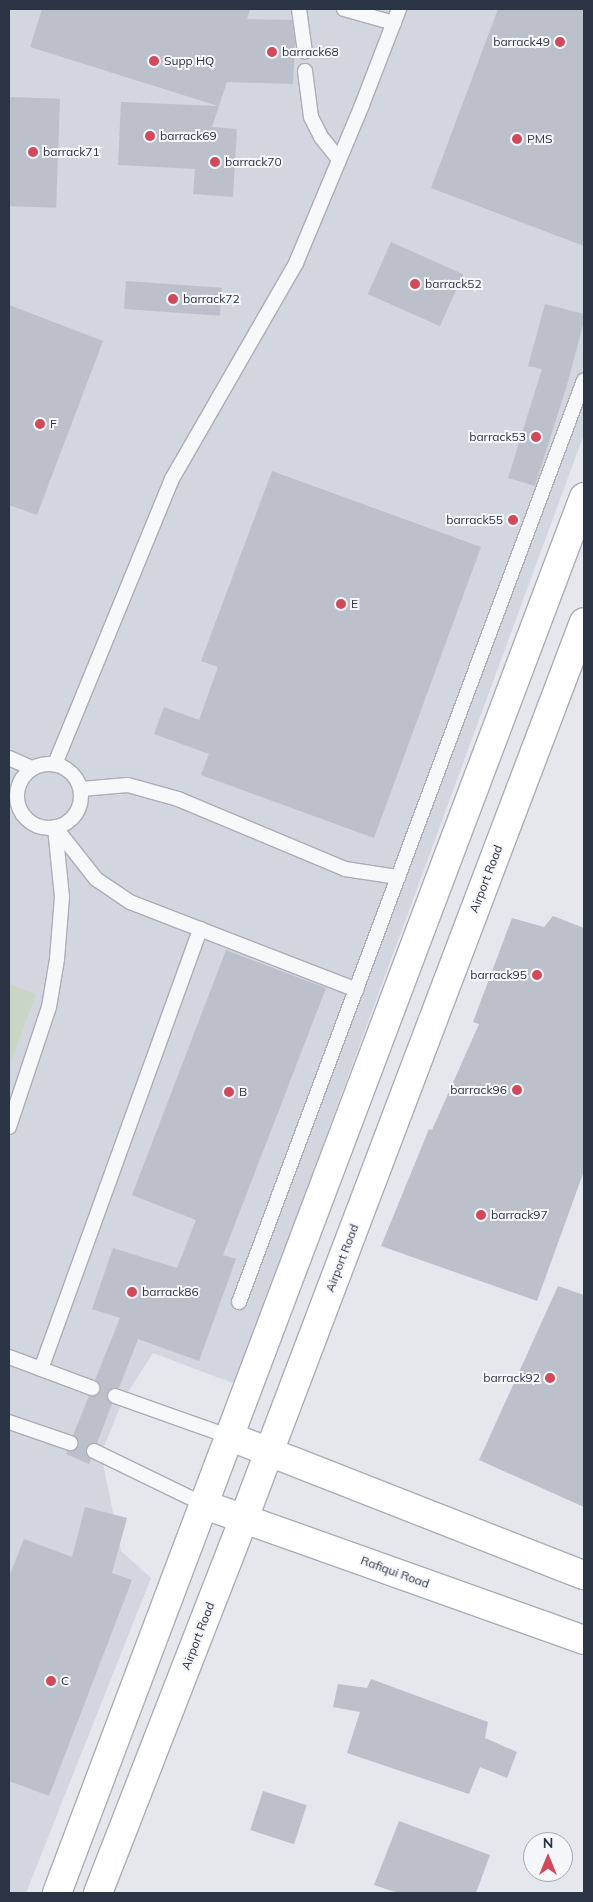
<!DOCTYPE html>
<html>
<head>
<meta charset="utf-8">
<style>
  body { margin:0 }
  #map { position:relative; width:593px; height:1902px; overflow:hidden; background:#e4e7ec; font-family:Mulish,sans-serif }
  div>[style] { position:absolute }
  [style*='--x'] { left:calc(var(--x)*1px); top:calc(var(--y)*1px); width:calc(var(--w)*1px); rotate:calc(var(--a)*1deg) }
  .built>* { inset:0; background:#d2d6de }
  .green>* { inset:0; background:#c9d6c5 }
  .building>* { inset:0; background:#bbc0ca; transform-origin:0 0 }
  .roads { filter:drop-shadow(1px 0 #a9aeb7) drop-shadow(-1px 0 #a9aeb7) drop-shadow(0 1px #a9aeb7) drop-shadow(0 -1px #a9aeb7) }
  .lane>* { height:14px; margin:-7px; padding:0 7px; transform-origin:7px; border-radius:7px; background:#f7f8fa }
  .lane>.ring { margin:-7px; padding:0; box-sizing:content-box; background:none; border:14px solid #f7f8fa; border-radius:50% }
  .secondary>* { height:28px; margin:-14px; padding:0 14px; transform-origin:14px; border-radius:14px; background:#fff }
  .primary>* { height:28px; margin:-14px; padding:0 14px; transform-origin:14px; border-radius:14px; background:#fff }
  .dots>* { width:14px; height:14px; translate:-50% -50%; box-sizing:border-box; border:2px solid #f4f6f9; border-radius:50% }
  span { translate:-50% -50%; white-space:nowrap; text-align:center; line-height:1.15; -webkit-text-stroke:4px #f4f6f9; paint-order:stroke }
  .poi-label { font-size:12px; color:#2b3445 }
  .right { translate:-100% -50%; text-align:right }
  .left { translate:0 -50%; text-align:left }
  .street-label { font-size:12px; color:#2b3445 }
  .frame { position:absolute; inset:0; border:10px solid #2b3445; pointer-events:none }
  .north { position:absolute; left:523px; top:1832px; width:50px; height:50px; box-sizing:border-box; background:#f4f6f9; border:1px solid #a4a8b1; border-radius:50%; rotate:0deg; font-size:14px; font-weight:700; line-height:20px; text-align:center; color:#2b3445 }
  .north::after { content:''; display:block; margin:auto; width:18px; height:22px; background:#d1495b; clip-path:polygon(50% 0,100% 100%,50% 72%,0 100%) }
</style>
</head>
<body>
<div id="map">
  <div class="built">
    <div style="clip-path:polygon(9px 9px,584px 9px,584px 434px,235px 1384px,153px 1353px,123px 1400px,101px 1454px,121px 1551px,151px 1578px,26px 1893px,9px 1893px)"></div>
  </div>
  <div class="green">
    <div style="clip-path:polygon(9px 984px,36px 994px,9px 1067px)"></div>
  </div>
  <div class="building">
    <div style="clip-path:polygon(42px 9px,250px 9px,247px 19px,292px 20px,295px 42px,293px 84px,227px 82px,212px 127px,237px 129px,233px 197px,193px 194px,195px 169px,118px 165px,121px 102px,218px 106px,30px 47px)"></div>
    <div style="clip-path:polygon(498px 9px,584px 9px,584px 246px,431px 188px)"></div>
    <div style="left:9px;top:97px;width:51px;height:109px;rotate:2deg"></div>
    <div style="left:391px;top:242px;width:79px;height:57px;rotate:24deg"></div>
    <div style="left:126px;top:281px;width:96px;height:28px;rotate:4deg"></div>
    <div style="clip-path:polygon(545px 304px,584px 314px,584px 321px,567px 385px,535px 486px,508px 478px,542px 369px,528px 366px)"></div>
    <div style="clip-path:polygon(9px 305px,103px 341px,37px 515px,9px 505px)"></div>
    <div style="clip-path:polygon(272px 471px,481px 547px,374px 838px,201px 775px,209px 754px,154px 734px,164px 707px,199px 720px,218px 667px,201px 661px)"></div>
    <div style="clip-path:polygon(553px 916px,584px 928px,584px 1171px,537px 1301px,381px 1246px,429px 1129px,432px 1130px,479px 1024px,473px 1022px,512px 918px,544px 927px)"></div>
    <div style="clip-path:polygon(226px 950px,326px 988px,223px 1255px,236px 1259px,199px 1361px,138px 1339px,119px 1388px,113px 1388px,107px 1393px,107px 1398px,112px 1404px,97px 1443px,90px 1444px,86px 1448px,87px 1455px,91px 1459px,89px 1464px,66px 1454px,67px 1451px,72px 1451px,78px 1446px,78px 1441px,73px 1435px,89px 1396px,94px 1396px,100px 1392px,100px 1386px,95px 1380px,120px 1318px,92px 1309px,113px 1248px,177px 1268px,196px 1220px,132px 1195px)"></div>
    <div style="clip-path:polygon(558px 1286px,584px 1295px,584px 1507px,479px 1460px)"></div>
    <div style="clip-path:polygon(85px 1507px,127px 1518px,112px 1573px,132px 1580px,49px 1796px,9px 1781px,9px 1577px,24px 1539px,72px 1557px)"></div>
    <div style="clip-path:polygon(371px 1679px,488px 1722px,485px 1738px,517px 1752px,507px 1778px,480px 1767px,469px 1794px,347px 1753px,360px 1712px,333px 1707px,338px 1684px,367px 1688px)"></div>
    <div style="left:263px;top:1791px;width:46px;height:41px;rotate:18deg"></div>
    <div style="clip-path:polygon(399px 1821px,490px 1855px,476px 1893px,398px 1893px,374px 1885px)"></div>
  </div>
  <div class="roads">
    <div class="lane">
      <div style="--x:299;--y:9;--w:43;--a:82.1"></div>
      <div style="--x:344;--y:9;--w:52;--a:15.6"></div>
      <div style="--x:305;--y:71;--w:46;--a:82.6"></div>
      <div style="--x:311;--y:117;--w:22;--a:63"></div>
      <div style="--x:321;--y:137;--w:27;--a:51"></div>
      <div style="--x:9;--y:758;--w:24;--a:24"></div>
      <div class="ring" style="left:17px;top:764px;width:50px;height:50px"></div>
      <div style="--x:55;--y:764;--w:308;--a:-67.7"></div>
      <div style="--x:172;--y:479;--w:249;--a:-60.1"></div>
      <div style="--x:296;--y:263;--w:171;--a:-67.3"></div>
      <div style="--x:362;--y:105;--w:103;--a:-68.9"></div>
      <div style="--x:81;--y:789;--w:47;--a:-4.9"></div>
      <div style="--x:128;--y:785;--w:52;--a:15.6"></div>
      <div style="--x:178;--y:799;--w:181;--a:22.7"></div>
      <div style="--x:345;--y:869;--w:54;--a:8.6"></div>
      <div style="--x:55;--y:827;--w:66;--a:51.7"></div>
      <div style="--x:96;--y:879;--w:41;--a:34.1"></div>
      <div style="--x:130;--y:902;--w:243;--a:21.2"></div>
      <div style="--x:9;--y:1127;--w:126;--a:-71.6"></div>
      <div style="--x:49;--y:1007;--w:49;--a:-80.5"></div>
      <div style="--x:57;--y:959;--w:62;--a:-85.4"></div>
      <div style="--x:62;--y:897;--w:69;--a:-95.8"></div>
      <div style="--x:239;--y:1302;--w:984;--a:-69.48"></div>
      <div style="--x:9;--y:1357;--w:89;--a:20.5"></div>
      <div style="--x:41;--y:1369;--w:468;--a:-70.1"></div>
      <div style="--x:115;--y:1396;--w:123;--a:19.5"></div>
      <div style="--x:9;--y:1422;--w:65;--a:19"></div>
      <div style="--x:94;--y:1451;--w:123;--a:25.9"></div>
    </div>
    <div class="secondary">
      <div style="--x:231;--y:1437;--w:379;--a:21.4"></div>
      <div style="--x:205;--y:1505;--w:402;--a:19.6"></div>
    </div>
    <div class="primary">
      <div style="--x:57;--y:1893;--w:1492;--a:-69.32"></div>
      <div style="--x:98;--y:1893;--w:402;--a:-68.7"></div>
      <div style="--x:244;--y:1518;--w:958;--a:-69.22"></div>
    </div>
  </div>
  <div class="dots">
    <div style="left:560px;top:42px;background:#d1495b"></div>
    <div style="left:272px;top:52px;background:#d1495b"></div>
    <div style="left:154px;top:61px;background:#d1495b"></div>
    <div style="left:150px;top:136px;background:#d1495b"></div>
    <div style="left:517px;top:139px;background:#d1495b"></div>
    <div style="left:33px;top:152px;background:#d1495b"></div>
    <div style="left:215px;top:162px;background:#d1495b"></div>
    <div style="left:415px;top:284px;background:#d1495b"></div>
    <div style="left:173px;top:299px;background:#d1495b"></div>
    <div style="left:40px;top:424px;background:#d1495b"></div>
    <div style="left:536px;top:437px;background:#d1495b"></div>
    <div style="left:513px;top:520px;background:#d1495b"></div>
    <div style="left:341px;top:604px;background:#d1495b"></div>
    <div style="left:537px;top:975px;background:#d1495b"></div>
    <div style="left:517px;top:1090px;background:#d1495b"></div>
    <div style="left:229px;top:1092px;background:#d1495b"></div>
    <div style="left:481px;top:1215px;background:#d1495b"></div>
    <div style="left:132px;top:1292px;background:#d1495b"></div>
    <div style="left:550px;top:1378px;background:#d1495b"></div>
    <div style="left:51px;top:1681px;background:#d1495b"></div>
  </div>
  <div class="poi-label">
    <span class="right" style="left:550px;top:42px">barrack49</span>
    <span class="left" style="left:282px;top:52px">barrack68</span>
    <span class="left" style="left:164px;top:61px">Supp HQ</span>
    <span class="left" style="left:160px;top:136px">barrack69</span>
    <span class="left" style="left:527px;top:139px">PMS</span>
    <span class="left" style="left:43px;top:152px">barrack71</span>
    <span class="left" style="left:225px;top:162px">barrack70</span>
    <span class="left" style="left:425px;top:284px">barrack52</span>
    <span class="left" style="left:183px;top:299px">barrack72</span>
    <span class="left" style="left:50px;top:424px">F</span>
    <span class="right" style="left:526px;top:437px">barrack53</span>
    <span class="right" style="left:503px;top:520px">barrack55</span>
    <span class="left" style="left:351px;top:604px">E</span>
    <span class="right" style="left:527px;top:975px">barrack95</span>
    <span class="right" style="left:507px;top:1090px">barrack96</span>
    <span class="left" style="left:239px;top:1092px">B</span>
    <span class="left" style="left:491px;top:1215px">barrack97</span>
    <span class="left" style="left:142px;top:1292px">barrack86</span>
    <span class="right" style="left:540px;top:1378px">barrack92</span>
    <span class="left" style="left:61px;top:1681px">C</span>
  </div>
  <div class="street-label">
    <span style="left:486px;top:879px;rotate:-69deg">Airport Road</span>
    <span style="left:342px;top:1258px;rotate:-69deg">Airport Road</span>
    <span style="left:395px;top:1572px;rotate:20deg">Rafiqui Road</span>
    <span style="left:198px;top:1636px;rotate:-69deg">Airport Road</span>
  </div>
  <div class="frame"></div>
  <div class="north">N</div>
</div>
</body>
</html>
